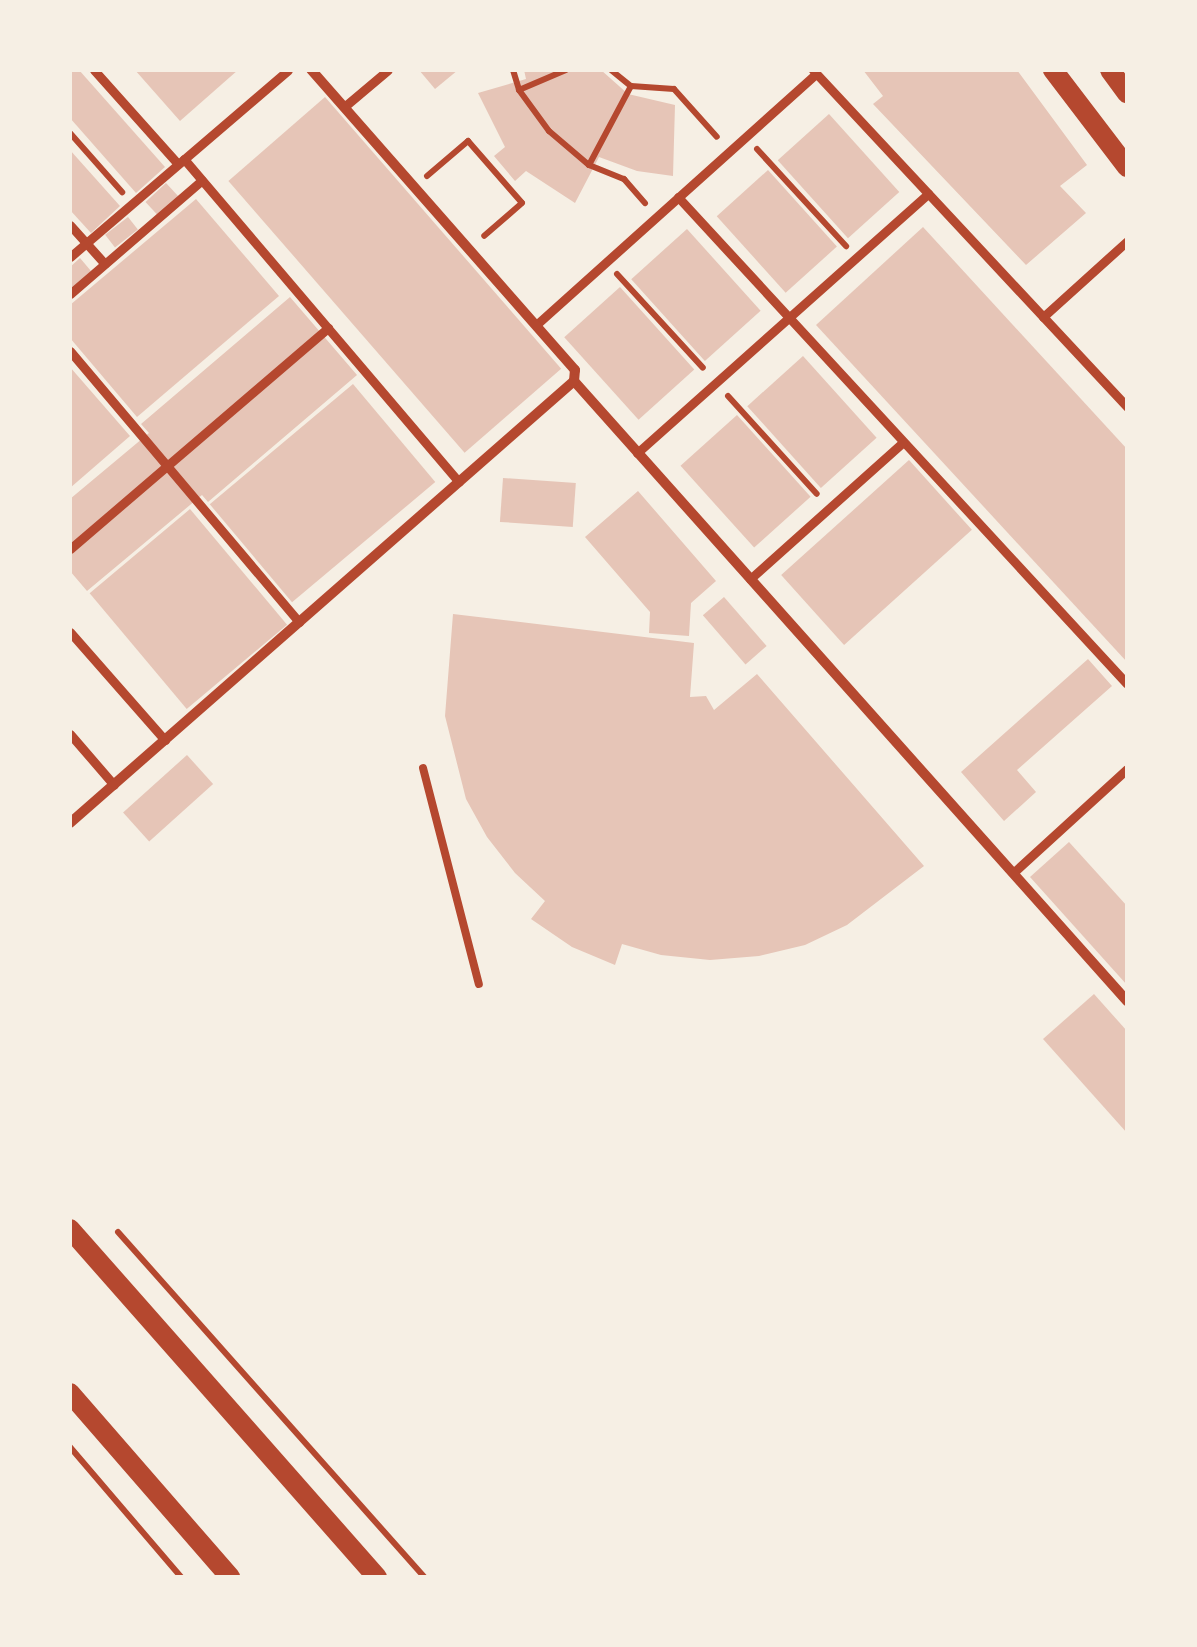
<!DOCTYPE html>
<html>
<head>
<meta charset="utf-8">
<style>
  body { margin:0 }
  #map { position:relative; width:1197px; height:1647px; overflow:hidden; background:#f6efe4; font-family:"Fira Sans",sans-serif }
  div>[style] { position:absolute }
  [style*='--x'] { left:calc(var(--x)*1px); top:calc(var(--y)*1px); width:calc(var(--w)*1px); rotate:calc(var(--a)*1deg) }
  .building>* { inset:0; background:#e6c5b7; transform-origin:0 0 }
  .path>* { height:6px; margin:-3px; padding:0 3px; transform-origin:3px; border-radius:3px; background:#b5482f }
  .service>* { height:8px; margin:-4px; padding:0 4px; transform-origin:4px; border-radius:4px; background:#b5482f }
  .pedestrian>* { height:9px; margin:-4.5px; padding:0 4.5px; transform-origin:4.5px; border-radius:4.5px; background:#b5482f }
  .minor>* { height:10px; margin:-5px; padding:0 5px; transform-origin:5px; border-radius:5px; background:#b5482f }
  .secondary>* { height:20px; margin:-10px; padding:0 10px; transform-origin:10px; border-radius:10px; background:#b5482f }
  span { translate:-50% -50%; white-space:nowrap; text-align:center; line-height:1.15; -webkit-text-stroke:9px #f6efe4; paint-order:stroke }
  .frame { position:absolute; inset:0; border:72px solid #f6efe4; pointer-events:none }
</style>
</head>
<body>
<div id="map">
  <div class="building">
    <div style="clip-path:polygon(70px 70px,79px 70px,165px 167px,136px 193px,70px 118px)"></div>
    <div style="clip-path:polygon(135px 70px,238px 70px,180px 121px)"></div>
    <div style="clip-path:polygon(419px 70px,458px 70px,435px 89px)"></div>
    <div style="clip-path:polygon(524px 70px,601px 70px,628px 94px,675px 105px,673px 176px,637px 171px,599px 157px,575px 203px,526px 171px,515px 181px,494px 156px,505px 147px,478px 93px,526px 79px)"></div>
    <div style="clip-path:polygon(863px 70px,1017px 70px,1087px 165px,1060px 186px,1086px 213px,1026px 265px,873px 104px,883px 96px)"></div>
    <div style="left:325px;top:97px;width:360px;height:128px;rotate:49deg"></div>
    <div style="left:829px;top:114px;width:105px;height:69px;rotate:48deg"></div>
    <div style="clip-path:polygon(70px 150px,120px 206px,91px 233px,70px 210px)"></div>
    <div style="left:768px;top:170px;width:103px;height:69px;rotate:48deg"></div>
    <div style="left:166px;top:183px;width:18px;height:28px;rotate:47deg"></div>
    <div style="clip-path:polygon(196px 199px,279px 296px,137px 417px,70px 338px,70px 305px)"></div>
    <div style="left:128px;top:217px;width:16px;height:29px;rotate:52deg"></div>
    <div style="clip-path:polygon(923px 227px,1127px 449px,1127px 662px,816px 325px)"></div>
    <div style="left:687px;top:229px;width:110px;height:75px;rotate:48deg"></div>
    <div style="clip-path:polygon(80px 258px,91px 271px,70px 290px,70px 267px)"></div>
    <div style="left:620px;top:287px;width:111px;height:75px;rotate:48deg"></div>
    <div style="clip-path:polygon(290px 297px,357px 375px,208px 502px,202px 495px,87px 591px,70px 571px,70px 499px,149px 433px,141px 424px)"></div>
    <div style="left:803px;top:356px;width:110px;height:75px;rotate:48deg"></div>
    <div style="clip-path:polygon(70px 367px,130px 436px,70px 488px)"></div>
    <div style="left:353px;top:384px;width:128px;height:187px;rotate:50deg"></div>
    <div style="left:737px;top:415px;width:110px;height:76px;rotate:48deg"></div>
    <div style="left:909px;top:460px;width:94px;height:172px;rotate:48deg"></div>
    <div style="left:503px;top:478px;width:73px;height:44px;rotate:4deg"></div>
    <div style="clip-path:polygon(638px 491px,716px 581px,691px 603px,689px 636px,649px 633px,650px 612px,585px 537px)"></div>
    <div style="left:190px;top:509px;width:151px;height:131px;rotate:50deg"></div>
    <div style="left:724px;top:597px;width:65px;height:28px;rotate:49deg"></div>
    <div style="clip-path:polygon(453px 614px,694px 643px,690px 697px,706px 696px,714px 710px,757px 674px,924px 866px,847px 925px,805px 945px,759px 956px,710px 960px,661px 955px,622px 944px,615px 965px,572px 947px,531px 919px,545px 901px,515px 873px,487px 837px,466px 799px,445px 716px)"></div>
    <div style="clip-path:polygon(1088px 659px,1112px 686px,1017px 770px,1036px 792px,1004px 821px,961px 772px)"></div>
    <div style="left:187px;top:755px;width:39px;height:86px;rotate:48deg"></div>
    <div style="clip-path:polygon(1069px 842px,1127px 906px,1127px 985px,1030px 877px)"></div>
    <div style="clip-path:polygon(1094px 994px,1127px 1031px,1127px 1133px,1043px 1039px)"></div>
  </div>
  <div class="path">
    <div style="--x:513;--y:70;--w:21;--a:73"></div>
    <div style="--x:519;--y:90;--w:51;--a:53.8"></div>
    <div style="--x:549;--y:131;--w:52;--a:40.4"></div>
    <div style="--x:589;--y:165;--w:38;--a:22"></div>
    <div style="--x:624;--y:179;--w:32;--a:49"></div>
    <div style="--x:611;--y:70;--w:26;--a:39"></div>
    <div style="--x:631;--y:86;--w:43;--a:4"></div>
    <div style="--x:674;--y:89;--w:64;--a:48.1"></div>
    <div style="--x:519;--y:90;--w:51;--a:-23.1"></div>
    <div style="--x:70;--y:133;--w:79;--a:48.6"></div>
    <div style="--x:757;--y:149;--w:132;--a:47.5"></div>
    <div style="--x:589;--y:165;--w:89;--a:-62"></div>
    <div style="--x:427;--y:176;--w:54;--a:-40.5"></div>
    <div style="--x:468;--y:141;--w:82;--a:48.9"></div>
    <div style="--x:522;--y:203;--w:50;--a:139"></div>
    <div style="--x:617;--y:274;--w:127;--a:47.5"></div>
    <div style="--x:728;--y:396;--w:132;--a:47.8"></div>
    <div style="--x:118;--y:1232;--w:461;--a:48.4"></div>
    <div style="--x:70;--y:1447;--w:171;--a:49.5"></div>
  </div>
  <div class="service">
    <div style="--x:423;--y:768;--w:223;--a:75.5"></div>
  </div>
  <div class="pedestrian">
    <div style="--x:94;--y:70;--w:126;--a:48.2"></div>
    <div style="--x:813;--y:70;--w:461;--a:47"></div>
    <div style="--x:344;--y:107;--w:57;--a:-40.1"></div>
    <div style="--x:184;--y:159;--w:424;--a:49.6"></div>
    <div style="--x:678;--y:197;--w:662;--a:47.32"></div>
    <div style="--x:70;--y:225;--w:52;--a:48.1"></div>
    <div style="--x:70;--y:257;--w:287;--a:-40.6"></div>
    <div style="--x:70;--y:294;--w:174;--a:-40.8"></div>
    <div style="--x:1043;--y:317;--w:113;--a:-42.1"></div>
    <div style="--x:536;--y:325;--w:376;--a:-41.9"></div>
    <div style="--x:70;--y:351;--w:355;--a:49.8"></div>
    <div style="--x:637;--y:453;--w:390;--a:-41.7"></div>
    <div style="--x:70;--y:549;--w:340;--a:-40.6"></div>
    <div style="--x:750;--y:579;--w:205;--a:-41.8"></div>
    <div style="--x:70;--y:632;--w:144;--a:48.7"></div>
    <div style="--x:70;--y:734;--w:67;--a:49.2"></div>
    <div style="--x:1013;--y:873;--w:154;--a:-42.4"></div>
  </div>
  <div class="minor">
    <div style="--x:574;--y:381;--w:831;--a:48.27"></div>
    <div style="--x:70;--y:823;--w:670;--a:-41.25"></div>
    <div style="--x:574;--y:381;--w:11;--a:-85"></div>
    <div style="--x:575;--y:370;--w:400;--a:-131.3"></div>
  </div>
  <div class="secondary">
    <div style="--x:1053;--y:70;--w:122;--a:52.7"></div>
    <div style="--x:1110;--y:70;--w:29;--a:54"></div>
    <div style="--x:70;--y:1229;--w:464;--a:48.6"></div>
    <div style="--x:70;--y:1393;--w:244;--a:49"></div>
  </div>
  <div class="frame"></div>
</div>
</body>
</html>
